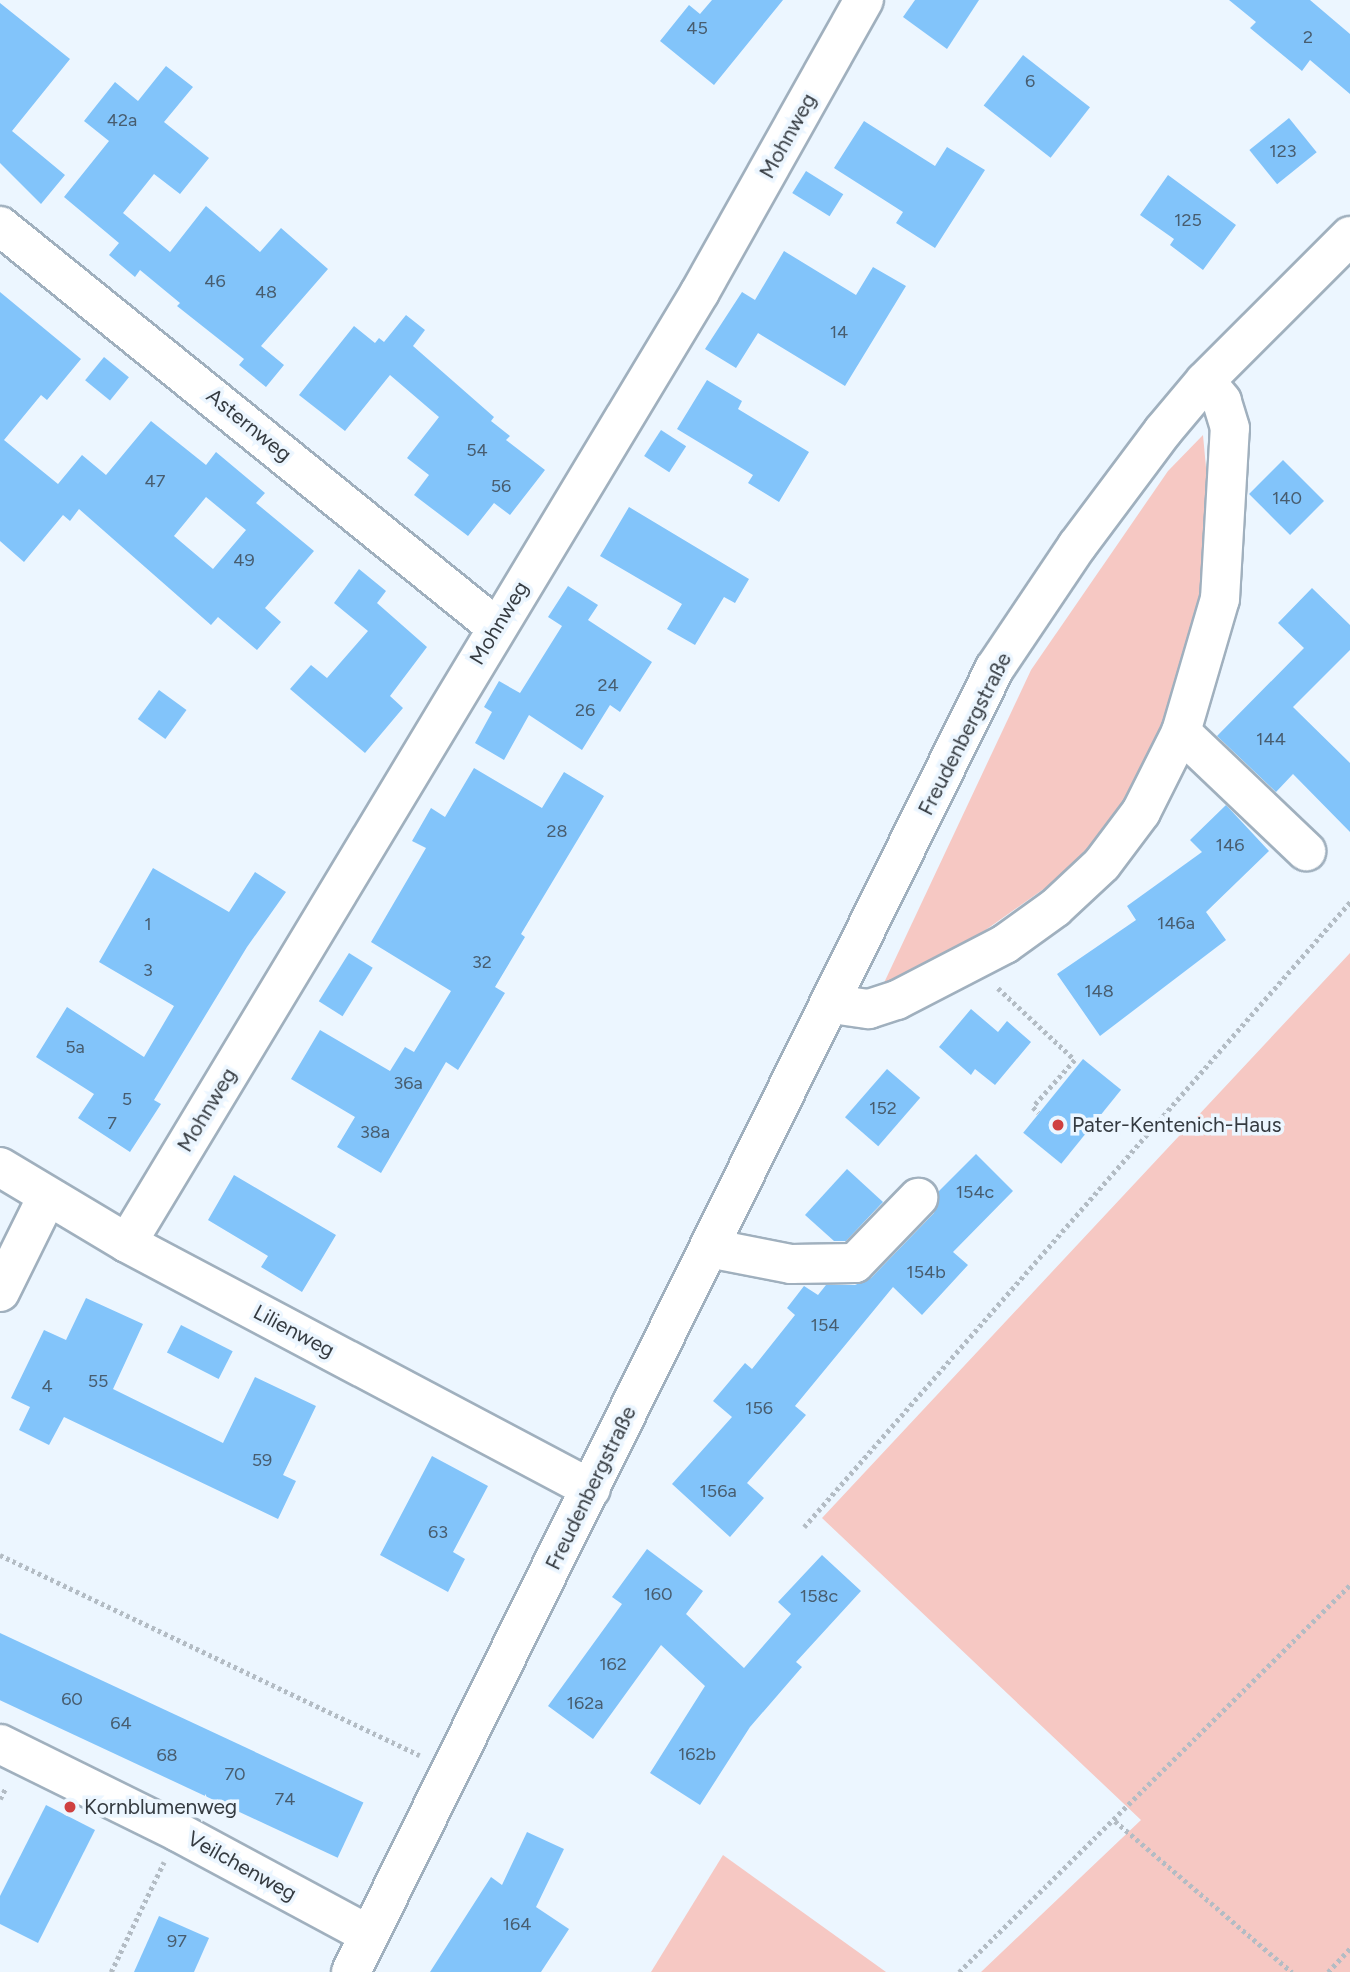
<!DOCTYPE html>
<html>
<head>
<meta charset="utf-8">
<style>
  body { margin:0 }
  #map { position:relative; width:1350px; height:1972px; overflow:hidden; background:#ecf6ff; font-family:Figtree,sans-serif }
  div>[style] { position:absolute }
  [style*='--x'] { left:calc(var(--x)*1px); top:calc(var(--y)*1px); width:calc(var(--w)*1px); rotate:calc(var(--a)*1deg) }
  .green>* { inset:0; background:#f6c8c3 }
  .building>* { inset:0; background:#82c4fa; transform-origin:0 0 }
  .path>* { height:4.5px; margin-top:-2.25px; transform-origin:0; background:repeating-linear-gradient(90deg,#b3bcc4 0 3.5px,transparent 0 7px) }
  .roads { filter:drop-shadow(2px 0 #a0b0be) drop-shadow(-2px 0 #a0b0be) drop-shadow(0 2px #a0b0be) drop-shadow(0 -2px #a0b0be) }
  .minor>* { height:38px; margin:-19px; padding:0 19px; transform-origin:19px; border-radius:19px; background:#fff }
  .dots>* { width:19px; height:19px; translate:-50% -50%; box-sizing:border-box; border:4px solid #ecf6ff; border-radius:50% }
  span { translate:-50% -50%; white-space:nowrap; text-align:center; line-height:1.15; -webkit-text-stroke:7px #ecf6ff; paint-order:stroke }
  .number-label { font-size:18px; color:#485d6f }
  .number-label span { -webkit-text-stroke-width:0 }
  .street-label { font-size:21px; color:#353b41 }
  .poi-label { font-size:21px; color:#353b41 }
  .left { translate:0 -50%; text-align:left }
</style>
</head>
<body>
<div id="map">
  <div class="green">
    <div style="clip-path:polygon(1203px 435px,1213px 544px,1200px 642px,1170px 726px,1118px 817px,1055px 881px,970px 941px,883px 985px,1031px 670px,1168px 471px)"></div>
    <div style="clip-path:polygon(1350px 953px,1350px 1972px,981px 1972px,1141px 1820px,822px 1518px)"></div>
    <div style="clip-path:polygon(723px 1855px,886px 1972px,651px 1972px)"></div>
  </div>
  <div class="building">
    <div style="clip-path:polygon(712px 0,783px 0,714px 85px,660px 41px,689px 5px,700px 14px)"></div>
    <div style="clip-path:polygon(915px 0,979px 0,947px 49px,903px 17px)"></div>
    <div style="clip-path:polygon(1229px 0,1310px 0,1350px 34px,1350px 94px,1310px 60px,1302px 71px,1250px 28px,1256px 22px)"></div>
    <div style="clip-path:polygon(0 3px,70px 59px,12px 131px,65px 175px,41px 204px,0 163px)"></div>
    <div style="left:1023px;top:55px;width:85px;height:64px;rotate:38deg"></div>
    <div style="clip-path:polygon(166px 66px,193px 87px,164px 122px,209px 158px,180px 194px,154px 174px,123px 213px,170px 252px,206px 206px,260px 252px,281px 228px,328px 269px,261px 346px,284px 365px,266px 387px,239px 365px,244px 359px,177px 306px,180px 303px,140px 270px,135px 277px,109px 255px,119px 243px,64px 197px,109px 141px,84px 121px,115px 82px,138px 101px)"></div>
    <div style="left:1289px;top:118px;width:44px;height:51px;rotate:51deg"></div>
    <div style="clip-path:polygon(864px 121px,935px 166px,947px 147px,985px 170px,935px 248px,896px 223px,903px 212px,834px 168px)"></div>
    <div style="left:806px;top:171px;width:44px;height:26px;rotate:32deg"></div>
    <div style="clip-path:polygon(1168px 175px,1236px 225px,1203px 270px,1170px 245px,1174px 239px,1140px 215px)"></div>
    <div style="clip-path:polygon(784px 251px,856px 295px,873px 267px,906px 286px,845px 386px,758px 333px,736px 368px,705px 349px,742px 292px,755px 300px)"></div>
    <div style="clip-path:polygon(evenodd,0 292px,81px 359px,47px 400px,41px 395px,4px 440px,58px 484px,82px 455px,106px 475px,151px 421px,206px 465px,216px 452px,265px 493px,256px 503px,314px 551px,265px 608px,281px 622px,257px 650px,218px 617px,211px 625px,79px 509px,70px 521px,63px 515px,24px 562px,0 541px,0 292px,206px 497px,246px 530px,213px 569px,174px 536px,206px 497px)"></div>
    <div style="clip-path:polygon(406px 315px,425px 330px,413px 346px,494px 417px,491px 421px,510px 436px,506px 440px,545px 470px,510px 515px,494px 503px,468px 536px,414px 495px,429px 475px,407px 458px,439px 417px,390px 375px,345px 431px,299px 395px,354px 326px,375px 343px,379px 338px,384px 342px)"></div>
    <div style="left:104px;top:357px;width:32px;height:30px;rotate:39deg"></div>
    <div style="clip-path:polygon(707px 380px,742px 401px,738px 409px,809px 452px,779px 502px,748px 483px,753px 475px,677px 429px)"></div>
    <div style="left:661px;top:430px;width:30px;height:31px;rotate:33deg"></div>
    <div style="left:1283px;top:460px;width:58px;height:48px;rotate:45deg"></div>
    <div style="clip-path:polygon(629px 507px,749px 579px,735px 603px,724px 597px,695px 645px,667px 629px,682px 604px,600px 556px)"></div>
    <div style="clip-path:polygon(359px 569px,386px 591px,377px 603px,427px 647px,390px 696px,403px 708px,365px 753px,290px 689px,311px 665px,327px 678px,368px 631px,334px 603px)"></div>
    <div style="clip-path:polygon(568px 586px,598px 605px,588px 620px,652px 662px,620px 712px,610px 705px,582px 750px,529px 715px,504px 760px,475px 743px,492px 712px,484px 707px,499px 681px,520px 693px,562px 626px,548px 617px)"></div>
    <div style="clip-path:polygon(1312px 588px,1350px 625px,1350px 650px,1293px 707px,1350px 763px,1350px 832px,1293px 774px,1276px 792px,1217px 736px,1304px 648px,1278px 623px)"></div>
    <div style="left:159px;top:690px;width:34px;height:36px;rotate:36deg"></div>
    <div style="clip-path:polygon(474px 768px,542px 808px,564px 772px,604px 796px,521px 934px,525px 937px,495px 987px,505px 993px,458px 1070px,446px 1062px,381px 1173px,337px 1147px,355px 1117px,291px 1079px,320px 1030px,390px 1071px,405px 1047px,414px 1052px,451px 991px,371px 942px,426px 848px,412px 841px,431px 808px,445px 817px)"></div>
    <div style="clip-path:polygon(1226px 805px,1269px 851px,1206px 912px,1226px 940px,1100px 1036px,1057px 974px,1136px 920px,1127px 906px,1202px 852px,1190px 840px)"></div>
    <div style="clip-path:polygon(153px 868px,229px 912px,255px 872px,286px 892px,247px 947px,154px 1100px,161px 1104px,130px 1152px,78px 1118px,94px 1094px,36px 1057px,67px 1007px,144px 1057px,174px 1006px,99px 962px)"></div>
    <div style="left:349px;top:953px;width:28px;height:57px;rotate:32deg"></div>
    <div style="clip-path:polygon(971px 1009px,998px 1032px,1007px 1021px,1031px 1042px,995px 1085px,975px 1069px,971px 1075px,939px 1047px)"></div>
    <div style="left:1083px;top:1059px;width:49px;height:95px;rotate:39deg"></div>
    <div style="left:887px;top:1069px;width:44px;height:64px;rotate:41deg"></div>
    <div style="clip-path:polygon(976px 1154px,1013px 1191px,953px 1252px,968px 1265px,922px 1315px,893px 1287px,795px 1406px,806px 1415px,747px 1483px,764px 1498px,730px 1537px,672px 1484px,732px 1417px,713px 1401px,745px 1363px,752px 1369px,795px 1315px,787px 1308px,804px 1286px,818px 1295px,826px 1285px,855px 1285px,871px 1278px,934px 1213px,939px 1191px)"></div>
    <div style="clip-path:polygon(847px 1169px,883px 1202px,846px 1241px,834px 1241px,805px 1215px)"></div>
    <div style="clip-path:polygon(234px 1175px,336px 1235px,302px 1292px,261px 1267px,268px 1256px,208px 1220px)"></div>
    <div style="clip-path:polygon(86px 1298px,143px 1324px,113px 1389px,223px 1443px,255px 1377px,316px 1406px,283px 1475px,296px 1481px,278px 1519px,64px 1417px,49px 1445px,19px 1430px,30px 1407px,11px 1398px,44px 1330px,66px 1340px)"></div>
    <div style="left:181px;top:1325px;width:58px;height:31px;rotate:27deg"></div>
    <div style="clip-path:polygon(432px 1456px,488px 1486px,453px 1552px,465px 1559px,448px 1592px,380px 1555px)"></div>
    <div style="clip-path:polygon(647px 1549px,703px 1591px,686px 1614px,744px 1668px,791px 1614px,778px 1602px,822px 1555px,861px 1591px,796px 1662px,802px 1667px,750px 1727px,700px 1805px,650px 1773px,705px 1686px,661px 1645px,593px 1739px,548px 1706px,622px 1604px,612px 1597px)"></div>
    <div style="left:0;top:1633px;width:401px;height:61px;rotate:25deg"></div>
    <div style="clip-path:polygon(46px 1805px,95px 1830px,38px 1943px,0 1924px,0 1896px)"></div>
    <div style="clip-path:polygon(527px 1832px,564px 1849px,536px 1907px,569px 1929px,541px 1972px,430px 1972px,491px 1877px,502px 1885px)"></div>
    <div style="clip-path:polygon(159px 1916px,209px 1938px,194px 1972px,134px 1972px)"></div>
  </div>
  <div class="path">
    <div style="--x:998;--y:988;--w:105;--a:43.1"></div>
    <div style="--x:1075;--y:1060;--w:63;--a:131.8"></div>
    <div style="--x:1033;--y:1107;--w:8;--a:45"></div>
    <div style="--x:804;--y:1527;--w:830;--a:-48.86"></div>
    <div style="--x:0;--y:1555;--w:465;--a:25.5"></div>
    <div style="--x:0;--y:1799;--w:13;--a:-63"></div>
    <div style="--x:1115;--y:1821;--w:233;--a:40.5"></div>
    <div style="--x:111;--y:1972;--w:122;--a:-64.3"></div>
    <div style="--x:959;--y:1972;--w:550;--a:-44.71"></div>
    <div style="--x:1328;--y:1972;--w:33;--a:-47"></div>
  </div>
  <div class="roads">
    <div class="minor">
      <div style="--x:0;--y:226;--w:638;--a:38.95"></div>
      <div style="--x:1181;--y:732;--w:173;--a:43.6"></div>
      <div style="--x:832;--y:1004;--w:37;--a:8"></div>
      <div style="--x:869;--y:1009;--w:29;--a:-18"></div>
      <div style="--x:897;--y:1000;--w:122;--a:-27.4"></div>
      <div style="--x:1005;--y:944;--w:62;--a:-35.8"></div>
      <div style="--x:1055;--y:908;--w:64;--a:-43.1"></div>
      <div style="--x:1102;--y:864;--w:65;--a:-53.1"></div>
      <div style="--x:1141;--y:812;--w:89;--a:-63.4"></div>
      <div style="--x:1181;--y:732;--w:139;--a:-73.7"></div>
      <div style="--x:1220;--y:599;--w:171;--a:-86.7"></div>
      <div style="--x:1230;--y:428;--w:28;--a:-107"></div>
      <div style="--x:1222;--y:401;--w:26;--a:-130"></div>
      <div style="--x:0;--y:1167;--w:148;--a:30.9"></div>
      <div style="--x:127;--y:1243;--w:525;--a:27.93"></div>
      <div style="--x:127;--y:1243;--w:1110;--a:-58.93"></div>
      <div style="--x:700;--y:292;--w:335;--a:-60.7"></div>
      <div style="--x:709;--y:1248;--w:84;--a:11"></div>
      <div style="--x:791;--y:1264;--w:64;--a:-0.9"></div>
      <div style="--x:855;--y:1263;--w:91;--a:-45.9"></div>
      <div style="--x:0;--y:1292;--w:104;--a:-63.7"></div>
      <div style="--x:0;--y:1744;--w:199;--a:26.3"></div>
      <div style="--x:178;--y:1832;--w:217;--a:28.3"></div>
      <div style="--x:351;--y:1972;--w:1454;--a:-63.72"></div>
      <div style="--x:995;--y:668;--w:147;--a:-56.1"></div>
      <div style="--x:1077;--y:546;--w:144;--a:-53.2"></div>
      <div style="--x:1163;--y:431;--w:65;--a:-50"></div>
      <div style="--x:1205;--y:381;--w:205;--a:-45"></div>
    </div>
  </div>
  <div class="dots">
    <div style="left:1058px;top:1125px;background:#cf4040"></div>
    <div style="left:70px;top:1807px;background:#cf4040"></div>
  </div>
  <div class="number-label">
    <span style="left:697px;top:28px">45</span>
    <span style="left:1308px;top:37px">2</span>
    <span style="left:1030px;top:81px">6</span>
    <span style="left:122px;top:120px">42a</span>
    <span style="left:1283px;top:151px">123</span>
    <span style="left:1188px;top:220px">125</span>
    <span style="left:215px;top:281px">46</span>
    <span style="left:266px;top:292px">48</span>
    <span style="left:839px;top:332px">14</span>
    <span style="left:477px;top:450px">54</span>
    <span style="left:155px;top:481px">47</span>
    <span style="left:501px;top:486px">56</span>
    <span style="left:1287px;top:498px">140</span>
    <span style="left:244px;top:560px">49</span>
    <span style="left:608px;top:685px">24</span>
    <span style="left:585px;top:710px">26</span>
    <span style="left:1271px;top:739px">144</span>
    <span style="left:557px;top:831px">28</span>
    <span style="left:1230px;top:845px">146</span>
    <span style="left:1176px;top:923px">146a</span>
    <span style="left:148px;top:924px">1</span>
    <span style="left:482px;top:962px">32</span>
    <span style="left:148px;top:970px">3</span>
    <span style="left:1099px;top:991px">148</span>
    <span style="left:75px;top:1047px">5a</span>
    <span style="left:408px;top:1083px">36a</span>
    <span style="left:127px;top:1099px">5</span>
    <span style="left:883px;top:1108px">152</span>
    <span style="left:112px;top:1123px">7</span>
    <span style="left:375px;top:1132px">38a</span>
    <span style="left:975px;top:1192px">154c</span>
    <span style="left:926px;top:1272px">154b</span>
    <span style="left:825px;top:1325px">154</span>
    <span style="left:98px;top:1381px">55</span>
    <span style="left:47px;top:1386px">4</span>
    <span style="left:759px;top:1408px">156</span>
    <span style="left:262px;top:1460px">59</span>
    <span style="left:718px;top:1491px">156a</span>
    <span style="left:438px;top:1532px">63</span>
    <span style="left:658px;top:1594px">160</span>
    <span style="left:819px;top:1596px">158c</span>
    <span style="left:613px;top:1664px">162</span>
    <span style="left:72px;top:1699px">60</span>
    <span style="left:585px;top:1703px">162a</span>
    <span style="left:121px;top:1723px">64</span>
    <span style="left:697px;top:1754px">162b</span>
    <span style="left:167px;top:1755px">68</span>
    <span style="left:235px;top:1774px">70</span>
    <span style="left:285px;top:1799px">74</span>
    <span style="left:517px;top:1924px">164</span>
    <span style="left:177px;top:1941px">97</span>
  </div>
  <div class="street-label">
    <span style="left:788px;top:136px;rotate:-61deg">Mohnweg</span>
    <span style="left:249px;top:425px;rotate:39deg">Asternweg</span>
    <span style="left:499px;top:623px;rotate:-59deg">Mohnweg</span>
    <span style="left:965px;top:734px;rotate:-63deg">Freudenbergstraße</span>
    <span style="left:207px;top:1110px;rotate:-59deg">Mohnweg</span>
    <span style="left:294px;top:1331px;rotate:28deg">Lilienweg</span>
    <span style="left:591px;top:1488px;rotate:-64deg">Freudenbergstraße</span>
    <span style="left:242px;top:1866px;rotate:29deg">Veilchenweg</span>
  </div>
  <div class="poi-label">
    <span class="left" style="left:1072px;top:1125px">Pater-Kentenich-Haus</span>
    <span class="left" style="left:84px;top:1807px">Kornblumenweg</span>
  </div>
</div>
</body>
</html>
